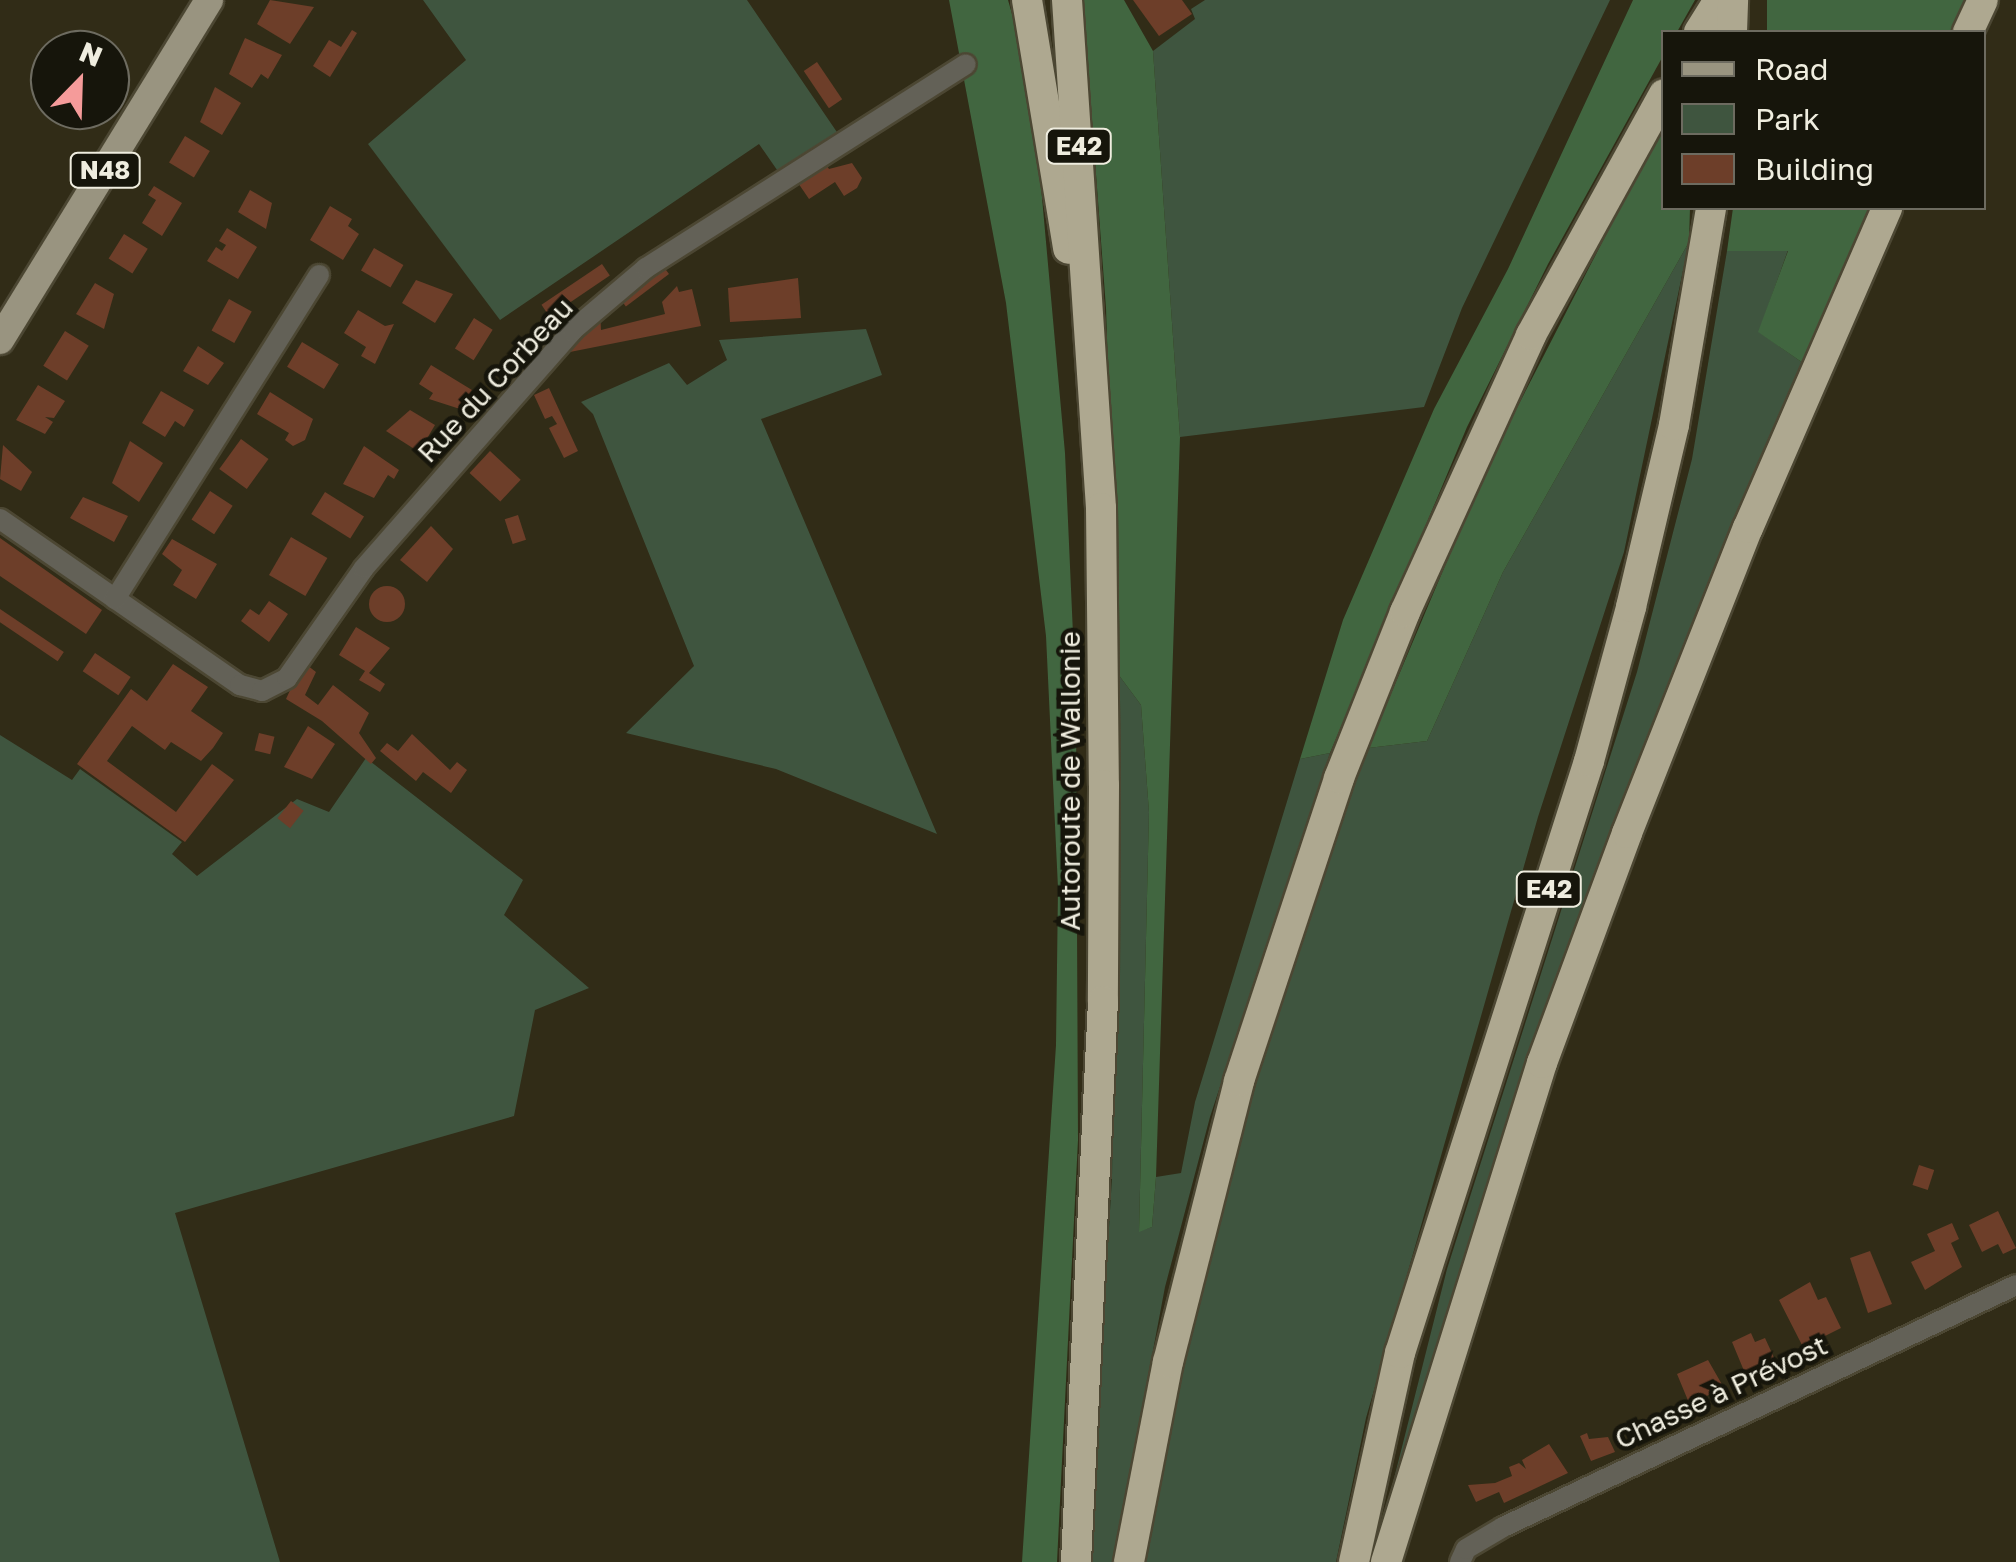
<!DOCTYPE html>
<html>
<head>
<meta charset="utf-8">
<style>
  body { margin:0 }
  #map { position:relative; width:2016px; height:1562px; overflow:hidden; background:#312c17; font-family:"Golos Text",sans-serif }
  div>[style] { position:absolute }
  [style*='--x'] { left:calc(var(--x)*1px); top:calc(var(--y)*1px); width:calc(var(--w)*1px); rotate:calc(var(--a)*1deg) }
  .green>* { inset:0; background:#3f553f }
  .forest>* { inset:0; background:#416640; transform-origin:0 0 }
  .building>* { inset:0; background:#6d3e29; transform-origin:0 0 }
  .round { border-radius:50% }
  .roads { filter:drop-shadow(2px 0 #4c4733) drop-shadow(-2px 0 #4c4733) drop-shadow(0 2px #4c4733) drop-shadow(0 -2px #4c4733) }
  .minor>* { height:20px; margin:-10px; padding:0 10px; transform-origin:10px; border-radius:10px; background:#636157 }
  .primary>* { height:28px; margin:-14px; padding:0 14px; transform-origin:14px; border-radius:14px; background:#999480 }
  .motorway>* { height:30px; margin:-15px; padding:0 15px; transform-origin:15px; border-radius:15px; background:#aea890 }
  span { translate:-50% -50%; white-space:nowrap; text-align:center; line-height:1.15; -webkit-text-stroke:9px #16150b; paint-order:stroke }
  .shield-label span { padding:2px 8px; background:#16150b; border:2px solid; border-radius:8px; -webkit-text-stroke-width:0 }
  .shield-label { font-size:25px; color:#efeddf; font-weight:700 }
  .street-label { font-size:28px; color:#efeddf }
  .legend { position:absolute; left:1661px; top:30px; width:325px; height:180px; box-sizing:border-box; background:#16150b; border:2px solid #6d6b60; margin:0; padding:12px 18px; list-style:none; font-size:30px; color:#efeddf }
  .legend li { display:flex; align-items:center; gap:20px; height:50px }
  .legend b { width:50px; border:2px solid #6d6b60 }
  .north { position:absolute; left:30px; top:30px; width:100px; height:100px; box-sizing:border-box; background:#16150b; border:2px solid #6d6b60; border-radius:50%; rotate:23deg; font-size:28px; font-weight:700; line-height:40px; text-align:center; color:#efeddf }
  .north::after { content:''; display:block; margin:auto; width:35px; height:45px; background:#f59b9a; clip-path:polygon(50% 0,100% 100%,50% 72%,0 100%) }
</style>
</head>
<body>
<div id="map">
  <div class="green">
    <div style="clip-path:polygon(423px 0,747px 0,843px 141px,784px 180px,759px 144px,500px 320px,368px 144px,466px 60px)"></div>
    <div style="clip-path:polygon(1205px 0,1610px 0,1462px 308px,1424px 407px,1180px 437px,1153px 51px,1195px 19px,1191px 9px)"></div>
    <div style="clip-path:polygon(1689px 242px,1624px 552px,1538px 817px,1366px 1418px,1336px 1562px,1144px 1562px,1214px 1219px,1304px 917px,1368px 748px,1427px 741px,1503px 572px)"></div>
    <div style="clip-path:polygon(1788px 250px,1759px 332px,1803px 363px,1596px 881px,1472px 1234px,1388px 1523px,1383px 1522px,1447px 1269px,1637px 672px,1692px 459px,1727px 251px)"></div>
    <div style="clip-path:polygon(866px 329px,882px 375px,761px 419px,937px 834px,776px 769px,626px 733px,694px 666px,593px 414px,581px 402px,669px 363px,687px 385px,727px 360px,719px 340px)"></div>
    <div style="clip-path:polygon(1118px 674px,1141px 705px,1149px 812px,1139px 1231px,1152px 1227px,1156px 1177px,1181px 1173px,1195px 1102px,1300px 759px,1330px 753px,1210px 1117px,1165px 1287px,1113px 1562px,1089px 1562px,1112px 1177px)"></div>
    <div style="clip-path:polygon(0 735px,72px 780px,80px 769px,182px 842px,172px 854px,197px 876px,297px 799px,329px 812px,366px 758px,523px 880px,504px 915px,589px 988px,535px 1010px,514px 1116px,175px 1213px,280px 1562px,0 1562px)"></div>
  </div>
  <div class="forest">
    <div style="clip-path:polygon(949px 0,1008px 0,1018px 35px,1038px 153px,1065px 453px,1076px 702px,1078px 1140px,1057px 1562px,1022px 1562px,1056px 1045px,1058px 888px,1046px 636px,1006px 303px)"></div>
    <div style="clip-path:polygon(1083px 0,1124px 0,1153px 51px,1180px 437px,1156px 1177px,1152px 1227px,1139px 1232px,1149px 812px,1141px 705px,1118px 674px,1106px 308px)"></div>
    <div style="clip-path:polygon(1633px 0,1695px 0,1677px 32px,1664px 32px,1663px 56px,1548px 264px,1467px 427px,1330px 753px,1300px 759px,1343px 620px,1434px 409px,1508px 269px)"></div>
    <div style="left:1767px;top:0;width:203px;height:33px"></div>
    <div style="clip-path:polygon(1663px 124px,1664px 208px,1690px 208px,1689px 242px,1503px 572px,1427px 741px,1368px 748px,1488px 464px)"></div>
    <div style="clip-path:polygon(1733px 208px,1872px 208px,1803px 363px,1758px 332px,1788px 251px,1727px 251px)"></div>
  </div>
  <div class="building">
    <div style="clip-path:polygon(270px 0,314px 7px,290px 44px,257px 24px)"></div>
    <div style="clip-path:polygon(1133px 0,1182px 0,1192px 14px,1159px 36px)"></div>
    <div style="clip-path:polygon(352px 30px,357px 33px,330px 77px,313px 66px,329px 40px,341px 47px)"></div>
    <div style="clip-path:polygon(245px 38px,282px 55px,268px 79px,261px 74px,252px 88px,229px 74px)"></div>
    <div style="left:817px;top:62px;width:45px;height:16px;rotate:56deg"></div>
    <div style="clip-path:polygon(215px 87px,241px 103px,222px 135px,200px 122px)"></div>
    <div style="left:185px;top:136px;width:29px;height:31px;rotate:31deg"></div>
    <div style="clip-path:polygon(823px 160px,829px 169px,852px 163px,862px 178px,857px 188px,844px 196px,835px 182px,809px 199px,794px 177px)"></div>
    <div style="clip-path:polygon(154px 186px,182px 203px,162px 236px,142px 223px,156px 200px,148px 195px)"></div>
    <div style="clip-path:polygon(250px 190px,272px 203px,266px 229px,238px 212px)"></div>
    <div style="clip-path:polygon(330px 206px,352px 219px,348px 226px,359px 234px,343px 260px,310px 240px)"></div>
    <div style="clip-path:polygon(227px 228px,257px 247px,238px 279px,207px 261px,216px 247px,222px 251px,226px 245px,219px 241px)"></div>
    <div style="left:124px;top:234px;width:28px;height:29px;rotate:32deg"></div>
    <div style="left:374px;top:248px;width:34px;height:26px;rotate:30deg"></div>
    <div style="left:660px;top:262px;width:15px;height:54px;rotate:53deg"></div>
    <div style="left:602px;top:264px;width:14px;height:73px;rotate:56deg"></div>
    <div style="clip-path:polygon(798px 278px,801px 318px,730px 322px,728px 288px)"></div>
    <div style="clip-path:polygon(416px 280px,453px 294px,435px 323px,402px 303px)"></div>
    <div style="clip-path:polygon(95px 283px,114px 294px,104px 329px,76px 314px)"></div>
    <div style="clip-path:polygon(677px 286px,679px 292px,692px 289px,701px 326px,570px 352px,567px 340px,600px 309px,601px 330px,665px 314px,662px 302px)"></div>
    <div style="left:229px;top:299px;width:26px;height:36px;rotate:29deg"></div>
    <div style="clip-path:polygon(358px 310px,385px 326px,394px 324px,375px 364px,361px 356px,366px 347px,344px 333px)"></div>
    <div style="left:474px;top:318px;width:22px;height:36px;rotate:32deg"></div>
    <div style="left:65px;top:331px;width:28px;height:41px;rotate:32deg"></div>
    <div style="left:302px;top:342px;width:43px;height:29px;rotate:31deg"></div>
    <div style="clip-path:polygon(198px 346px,224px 363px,208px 385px,183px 371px)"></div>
    <div style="clip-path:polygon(431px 365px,472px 390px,460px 409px,429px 399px,433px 393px,419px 384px)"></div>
    <div style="clip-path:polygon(38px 385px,65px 401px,54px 418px,45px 417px,53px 422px,45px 434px,16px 420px)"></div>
    <div style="clip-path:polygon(549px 388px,578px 451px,564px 458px,549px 428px,557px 424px,552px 416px,545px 419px,534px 395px)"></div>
    <div style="clip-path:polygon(161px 391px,194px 410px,184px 427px,175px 421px,165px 437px,142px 423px)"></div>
    <div style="clip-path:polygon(270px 392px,313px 419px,305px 440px,293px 446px,285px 440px,289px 433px,257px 414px)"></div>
    <div style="clip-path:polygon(410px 410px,435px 425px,419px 452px,386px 431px)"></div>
    <div style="left:241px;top:439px;width:34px;height:37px;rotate:36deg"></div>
    <div style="clip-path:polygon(130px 441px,163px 463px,139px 502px,112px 483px)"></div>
    <div style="clip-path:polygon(3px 445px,32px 472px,21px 491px,0 479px)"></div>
    <div style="clip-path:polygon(364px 446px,399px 470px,394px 479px,388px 475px,374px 498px,343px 484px)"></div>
    <div style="left:490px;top:451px;width:42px;height:30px;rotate:43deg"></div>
    <div style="left:210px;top:491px;width:27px;height:34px;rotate:33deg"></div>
    <div style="left:325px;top:492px;width:46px;height:26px;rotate:32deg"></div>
    <div style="clip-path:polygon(83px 497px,128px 516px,114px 542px,70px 518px)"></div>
    <div style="left:518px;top:515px;width:26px;height:14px;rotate:72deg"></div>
    <div style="clip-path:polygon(431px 526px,453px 549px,427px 582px,400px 560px)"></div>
    <div style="left:291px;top:537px;width:42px;height:44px;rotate:30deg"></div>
    <div style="clip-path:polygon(0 538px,102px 610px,86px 634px,0 576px)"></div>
    <div style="clip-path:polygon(172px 539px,217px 564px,196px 599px,173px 585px,182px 570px,162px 554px)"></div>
    <div class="round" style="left:369px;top:586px;width:36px;height:36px"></div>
    <div style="clip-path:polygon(269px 601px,288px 614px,269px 642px,241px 621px,250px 609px,259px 615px)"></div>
    <div style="left:0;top:609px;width:77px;height:11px;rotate:34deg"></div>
    <div style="clip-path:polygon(356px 627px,390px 648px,369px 673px,385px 684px,380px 692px,359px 680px,365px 671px,339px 655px)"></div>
    <div style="left:95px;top:653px;width:43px;height:22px;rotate:34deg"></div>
    <div style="clip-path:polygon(303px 662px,316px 672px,305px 695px,318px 705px,333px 685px,369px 713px,359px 733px,376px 758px,371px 764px,322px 721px,286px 699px)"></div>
    <div style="clip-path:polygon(173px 664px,208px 687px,191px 711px,223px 733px,213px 748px,201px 761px,171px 742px,165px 750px,132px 726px,107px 761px,176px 812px,212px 764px,234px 780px,185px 842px,77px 764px,131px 689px,147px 701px)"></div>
    <div style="clip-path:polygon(308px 726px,335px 744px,312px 779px,284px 767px)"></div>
    <div style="left:259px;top:733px;width:16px;height:18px;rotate:14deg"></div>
    <div style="clip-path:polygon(412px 734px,450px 770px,457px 762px,467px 770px,451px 793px,423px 772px,416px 781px,380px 751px,387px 743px,398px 751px)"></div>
    <div style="left:291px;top:801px;width:16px;height:22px;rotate:38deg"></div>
    <div style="left:1919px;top:1165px;width:16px;height:21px;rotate:18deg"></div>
    <div style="clip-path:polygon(1998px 1211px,2016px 1248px,2003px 1254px,1998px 1244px,1982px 1252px,1969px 1225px)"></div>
    <div style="clip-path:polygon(1952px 1223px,1959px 1239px,1951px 1243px,1962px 1267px,1925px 1290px,1911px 1262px,1935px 1251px,1927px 1234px)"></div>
    <div style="clip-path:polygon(1870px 1251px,1892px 1304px,1868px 1313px,1850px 1258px)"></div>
    <div style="clip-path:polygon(1810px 1282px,1818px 1300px,1826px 1297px,1841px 1328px,1803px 1347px,1779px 1300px)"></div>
    <div style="clip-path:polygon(1751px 1333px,1755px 1342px,1765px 1338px,1777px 1364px,1747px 1378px,1732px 1342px)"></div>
    <div style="clip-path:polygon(1708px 1360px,1724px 1388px,1702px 1398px,1708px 1409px,1694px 1415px,1677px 1374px)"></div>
    <div style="clip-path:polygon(1587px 1433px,1589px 1439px,1608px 1437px,1615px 1452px,1591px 1461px,1580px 1436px)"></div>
    <div style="clip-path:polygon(1549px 1444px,1568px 1473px,1504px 1503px,1499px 1492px,1476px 1502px,1468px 1485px,1495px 1483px,1512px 1476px,1509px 1467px,1519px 1463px,1526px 1469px,1522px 1460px)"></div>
  </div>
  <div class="roads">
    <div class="minor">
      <div style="--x:0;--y:519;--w:292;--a:34.7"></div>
      <div style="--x:240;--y:685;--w:23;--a:15"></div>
      <div style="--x:262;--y:691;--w:28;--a:-27"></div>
      <div style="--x:287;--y:678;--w:134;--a:-55"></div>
      <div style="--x:364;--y:568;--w:317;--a:-48.7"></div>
      <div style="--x:573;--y:330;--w:96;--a:-40.3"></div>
      <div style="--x:646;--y:268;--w:379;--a:-32.5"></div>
      <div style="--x:115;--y:599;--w:383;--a:-57.8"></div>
      <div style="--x:1460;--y:1562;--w:14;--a:-65"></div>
      <div style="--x:1466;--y:1549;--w:43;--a:-30.7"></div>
      <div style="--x:1503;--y:1527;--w:567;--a:-25.25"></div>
    </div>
    <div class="primary">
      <div style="--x:0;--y:340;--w:399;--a:-58.4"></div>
    </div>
    <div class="motorway">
      <div style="--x:1027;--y:0;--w:252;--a:80.6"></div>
      <div style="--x:1067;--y:0;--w:509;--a:86.17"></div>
      <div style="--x:1101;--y:508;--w:277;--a:89.4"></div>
      <div style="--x:1104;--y:785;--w:216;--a:90.3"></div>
      <div style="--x:1103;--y:1001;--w:562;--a:92.76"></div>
      <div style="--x:1699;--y:32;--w:38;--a:-58"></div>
      <div style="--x:1732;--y:32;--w:32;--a:-88"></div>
      <div style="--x:1968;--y:32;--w:35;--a:-65"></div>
      <div style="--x:1129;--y:1562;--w:204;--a:-79"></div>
      <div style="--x:1168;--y:1362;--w:290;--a:-75.8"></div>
      <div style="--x:1239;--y:1081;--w:319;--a:-71.7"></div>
      <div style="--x:1339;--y:778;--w:179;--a:-68.3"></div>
      <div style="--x:1405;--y:612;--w:304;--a:-65.5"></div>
      <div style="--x:1531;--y:335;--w:275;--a:-61.1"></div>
      <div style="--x:1354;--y:1562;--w:214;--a:-77.6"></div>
      <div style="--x:1400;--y:1353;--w:621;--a:-72.29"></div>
      <div style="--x:1589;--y:761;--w:160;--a:-74.7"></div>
      <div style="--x:1631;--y:607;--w:187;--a:-76.7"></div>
      <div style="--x:1674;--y:425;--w:220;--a:-80.3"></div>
      <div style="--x:1386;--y:1562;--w:523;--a:-72.64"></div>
      <div style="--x:1542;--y:1063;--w:245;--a:-69.7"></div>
      <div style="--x:1627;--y:833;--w:328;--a:-68.4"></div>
      <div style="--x:1748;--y:528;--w:349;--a:-66.5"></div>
    </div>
  </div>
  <div class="shield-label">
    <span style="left:1079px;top:146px">E42</span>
    <span style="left:105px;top:170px">N48</span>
    <span style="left:1549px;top:889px">E42</span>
  </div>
  <div class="street-label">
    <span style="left:495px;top:380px;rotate:-47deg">Rue du Corbeau</span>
    <span style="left:1070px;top:781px;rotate:-90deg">Autoroute de Wallonie</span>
    <span style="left:1721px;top:1392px;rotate:-25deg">Chasse à Prévost</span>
  </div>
  <ul class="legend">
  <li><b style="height:12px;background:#999480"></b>Road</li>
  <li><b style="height:28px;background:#3f553f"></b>Park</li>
  <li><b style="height:28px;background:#6d3e29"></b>Building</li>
  </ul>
  <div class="north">N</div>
</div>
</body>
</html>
